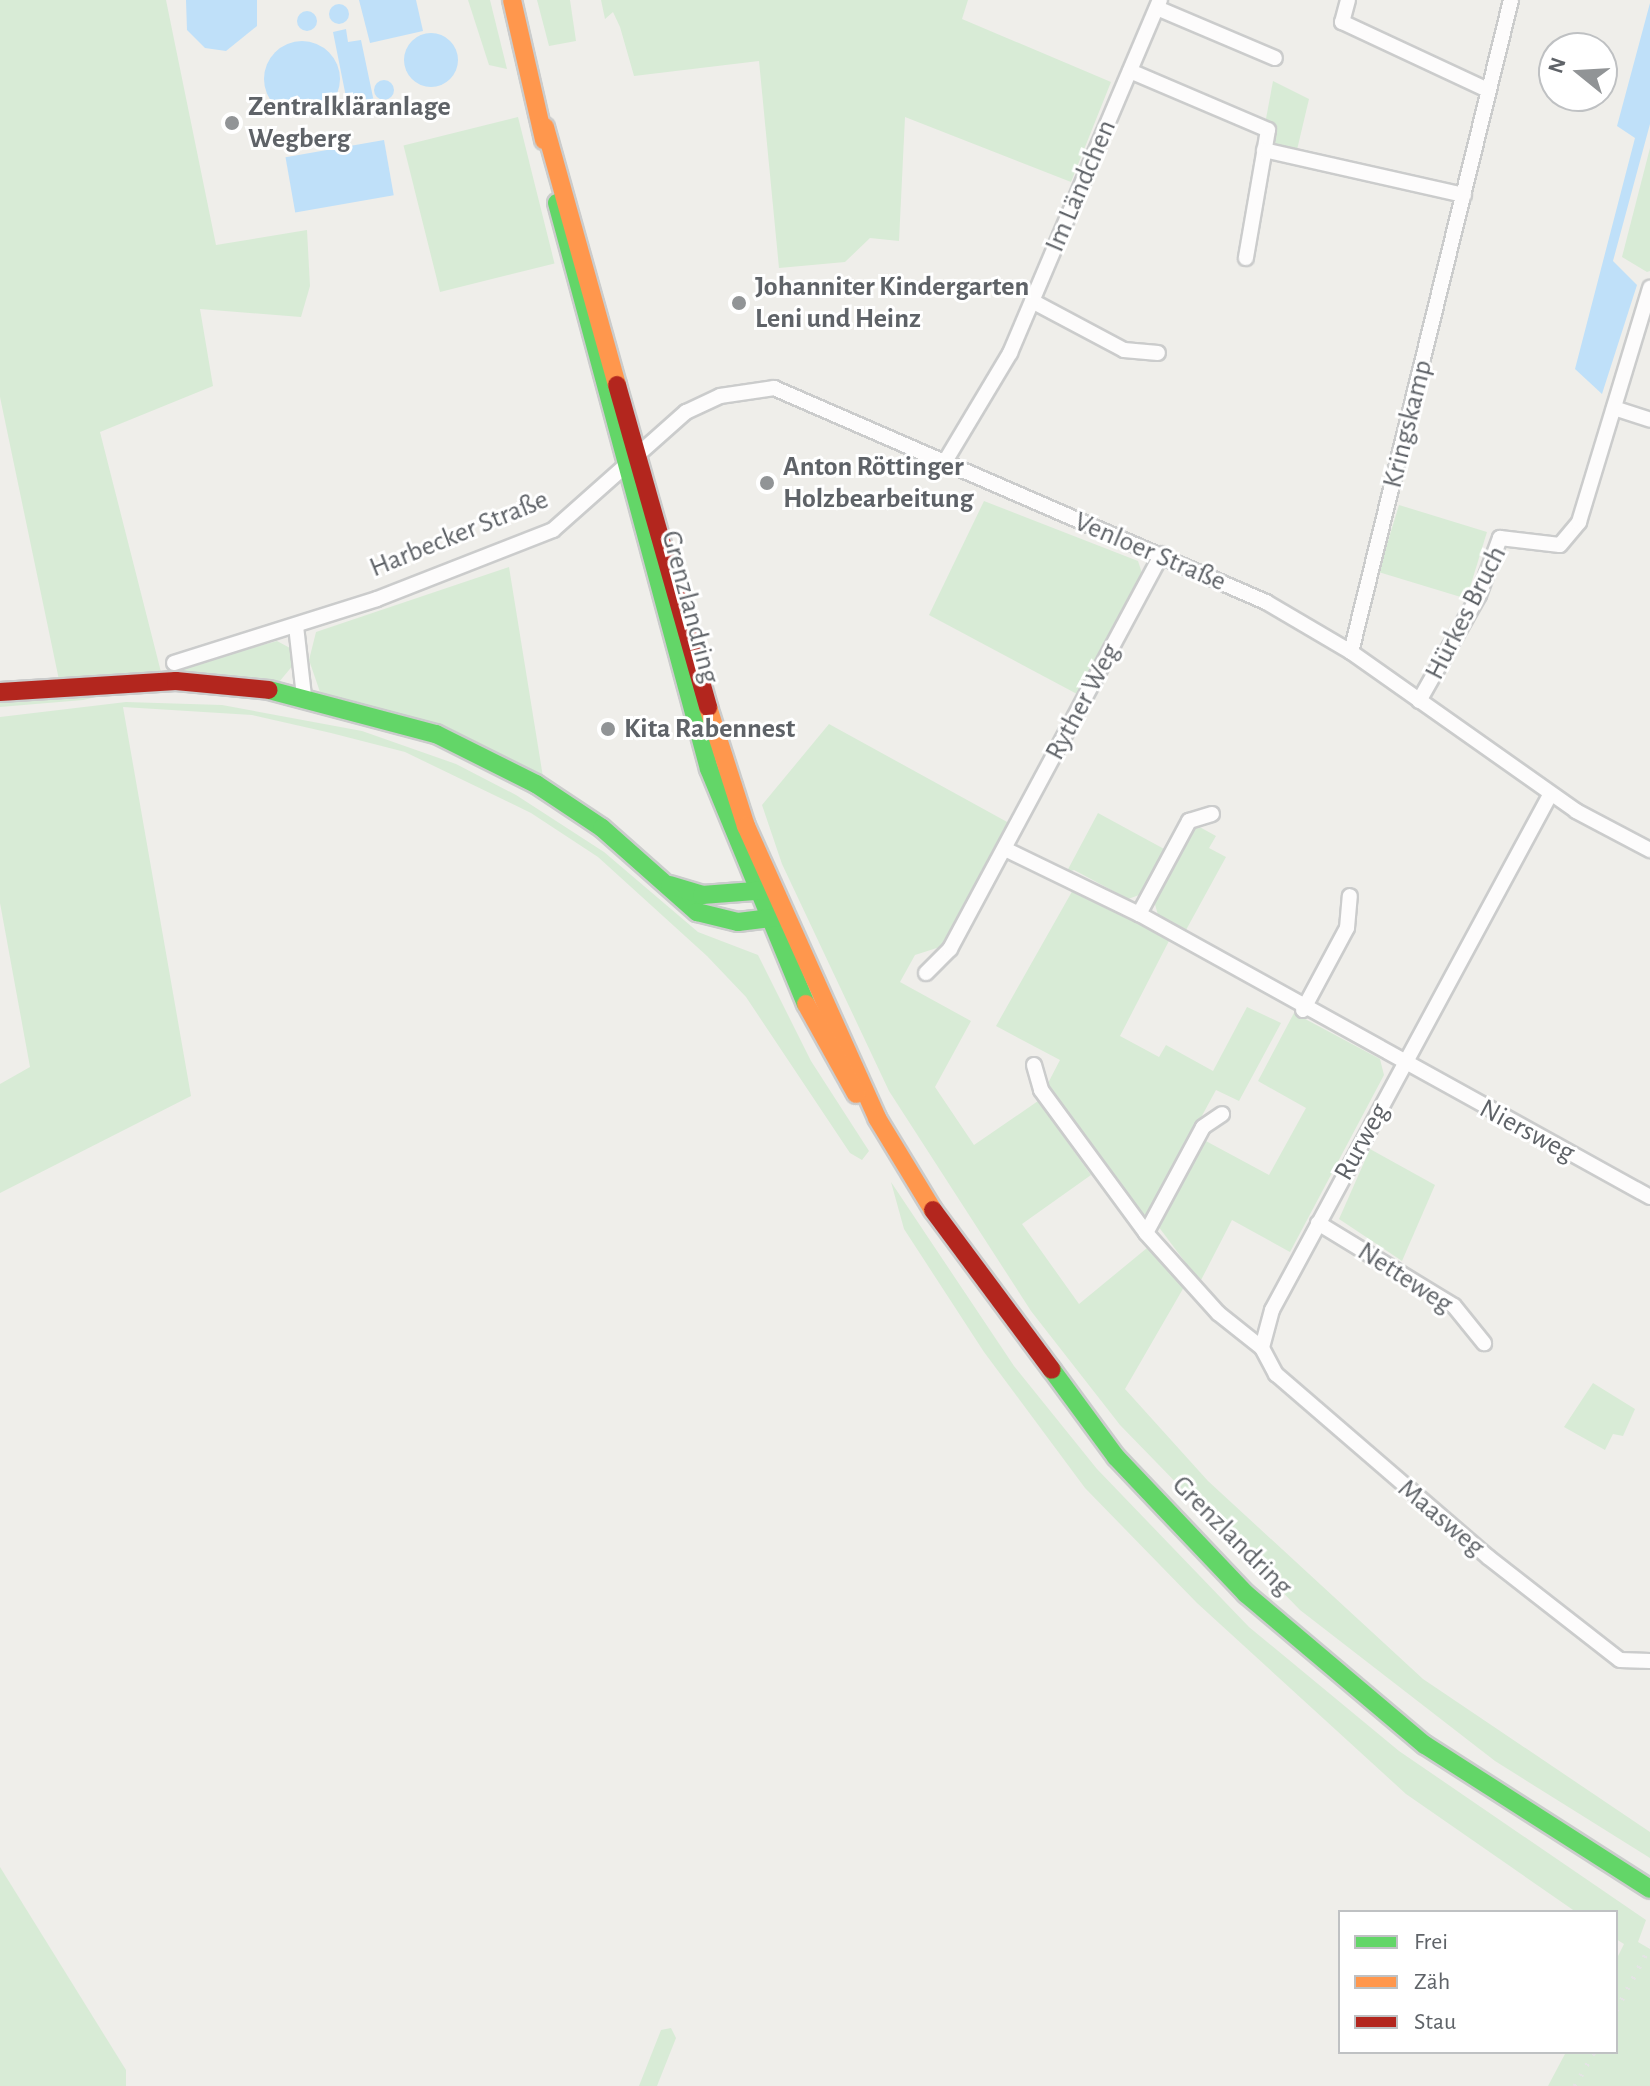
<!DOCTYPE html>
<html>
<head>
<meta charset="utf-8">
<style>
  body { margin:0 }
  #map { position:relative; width:1650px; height:2086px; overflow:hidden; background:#efeeea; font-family:"Alegreya Sans",sans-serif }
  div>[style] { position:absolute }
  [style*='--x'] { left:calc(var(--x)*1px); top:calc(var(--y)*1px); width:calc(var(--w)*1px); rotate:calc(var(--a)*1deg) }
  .green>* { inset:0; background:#d8ebd6; transform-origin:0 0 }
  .water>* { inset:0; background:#bfe0f9; transform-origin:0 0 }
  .round { border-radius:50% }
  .roads { filter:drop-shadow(2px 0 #cbcccc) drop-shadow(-2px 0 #cbcccc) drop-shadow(0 2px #cbcccc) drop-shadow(0 -2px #cbcccc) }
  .street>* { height:14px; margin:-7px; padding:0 7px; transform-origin:7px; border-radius:7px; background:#fdfcfc }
  .fast>* { height:18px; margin:-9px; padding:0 9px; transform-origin:9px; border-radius:9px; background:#63d668 }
  .slow>* { height:18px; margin:-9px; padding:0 9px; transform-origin:9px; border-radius:9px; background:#ff974d }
  .jam>* { height:18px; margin:-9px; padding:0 9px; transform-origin:9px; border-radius:9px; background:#b3261e }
  .rail>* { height:5px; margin-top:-2.5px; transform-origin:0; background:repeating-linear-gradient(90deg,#e4e4e4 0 2px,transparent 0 12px) }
  .dots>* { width:22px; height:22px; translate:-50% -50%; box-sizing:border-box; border:4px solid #fff; border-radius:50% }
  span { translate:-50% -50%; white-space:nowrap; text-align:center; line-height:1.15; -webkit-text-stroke:6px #fff; paint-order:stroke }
  .poi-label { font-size:28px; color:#5f6368; font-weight:700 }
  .left { translate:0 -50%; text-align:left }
  .street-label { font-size:28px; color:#5f6368 }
  .legend { position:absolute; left:1338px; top:1910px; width:280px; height:144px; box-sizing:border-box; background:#fff; border:2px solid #bfc1c3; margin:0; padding:10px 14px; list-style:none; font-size:24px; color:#5f6368 }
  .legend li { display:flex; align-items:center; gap:16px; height:40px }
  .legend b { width:40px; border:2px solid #bfc1c3 }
  .north { position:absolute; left:1538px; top:32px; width:80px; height:80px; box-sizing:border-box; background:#fff; border:2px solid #bfc1c3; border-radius:50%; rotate:288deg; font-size:22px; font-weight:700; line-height:32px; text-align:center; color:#5f6368 }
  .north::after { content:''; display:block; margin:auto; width:28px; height:36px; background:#919496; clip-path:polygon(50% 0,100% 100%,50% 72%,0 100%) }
</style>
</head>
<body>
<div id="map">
  <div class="green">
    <div style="clip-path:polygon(0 0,166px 0,216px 245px,307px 230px,310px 286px,301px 317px,200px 309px,213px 386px,100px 432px,161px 672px,277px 641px,290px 648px,294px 664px,279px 682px,59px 680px,0 397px)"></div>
    <div style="clip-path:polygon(468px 0,490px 0,507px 69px,489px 65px)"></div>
    <div style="clip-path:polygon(537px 0,570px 0,576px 41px,549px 46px)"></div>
    <div style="clip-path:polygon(601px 0,968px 0,962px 19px,1111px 82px,1071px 182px,905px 117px,899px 241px,870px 238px,845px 262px,779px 268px,759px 61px,634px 76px,620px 27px,613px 12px,605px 19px)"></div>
    <div style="clip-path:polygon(1273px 81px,1309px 99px,1296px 154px,1276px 149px,1265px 124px)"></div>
    <div style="left:518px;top:117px;width:151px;height:118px;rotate:76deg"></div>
    <div style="clip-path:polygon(1650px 148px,1650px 271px,1647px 272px,1622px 257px)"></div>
    <div style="clip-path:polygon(984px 501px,1138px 561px,1142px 573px,1077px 694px,929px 615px)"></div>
    <div style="left:1399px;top:505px;width:92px;height:70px;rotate:17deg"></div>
    <div style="clip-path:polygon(509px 567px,543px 777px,438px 725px,320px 692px,309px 660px,316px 632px)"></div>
    <div style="clip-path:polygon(100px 696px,83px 700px,0 707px,0 701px)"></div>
    <div style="clip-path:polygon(126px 702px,222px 705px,362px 731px,456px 764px,516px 795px,604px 852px,698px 932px,758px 955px,811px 1061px,869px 1151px,862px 1160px,850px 1153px,746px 997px,707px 956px,598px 857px,531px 813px,405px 752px,331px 733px,252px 715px,123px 707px,191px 1096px,0 1193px,0 1084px,30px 1067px,0 903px,0 717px)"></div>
    <div style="clip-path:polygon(829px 724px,1009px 823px,943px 946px,915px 955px,900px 982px,971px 1021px,935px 1087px,974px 1145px,1038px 1101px,1091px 1175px,1022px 1224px,1079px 1304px,1147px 1248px,1184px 1287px,1125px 1389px,1208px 1481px,1423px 1679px,1650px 1832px,1650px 1858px,1495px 1761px,1300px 1610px,1120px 1425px,1031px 1311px,889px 1091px,782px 864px,762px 805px)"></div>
    <div style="clip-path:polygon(1098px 813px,1166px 850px,1142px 894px,1128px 899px,1074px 870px,1066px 873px)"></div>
    <div style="clip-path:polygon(1196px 825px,1216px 836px,1209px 848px,1226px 857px,1186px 930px,1158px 915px,1154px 901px)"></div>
    <div style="clip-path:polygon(1074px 888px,1170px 939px,1120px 1036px,1159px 1057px,1166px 1045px,1213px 1071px,1247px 1007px,1281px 1023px,1239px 1101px,1216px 1090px,1148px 1215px,1139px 1214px,1047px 1085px,1060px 1060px,996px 1026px)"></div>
    <div style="clip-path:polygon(1294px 1013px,1380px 1059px,1384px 1075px,1290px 1252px,1232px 1220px,1200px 1282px,1158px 1226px,1204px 1140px,1269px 1175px,1306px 1108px,1258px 1081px)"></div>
    <div style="clip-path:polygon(1370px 1149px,1435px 1185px,1402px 1261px,1339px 1219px)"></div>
    <div style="clip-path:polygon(891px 1182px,1014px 1366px,1097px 1469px,1249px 1627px,1399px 1751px,1646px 1920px,1638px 1942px,1650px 1949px,1650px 2086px,1548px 2086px,1566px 2052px,1616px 2052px,1616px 1960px,1624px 1944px,1616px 1939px,1616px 1912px,1576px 1912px,1406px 1794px,1197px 1603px,1085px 1488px,984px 1352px,904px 1229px)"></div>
    <div style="clip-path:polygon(1593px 1383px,1635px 1409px,1623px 1436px,1613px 1434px,1605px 1450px,1564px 1427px)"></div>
    <div style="clip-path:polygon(0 1867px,126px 2070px,126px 2086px,0 2086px)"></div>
    <div style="clip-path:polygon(671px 2028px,676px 2038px,657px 2086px,639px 2086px,661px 2030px)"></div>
  </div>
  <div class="water">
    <div style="clip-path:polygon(186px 0,257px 0,257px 26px,226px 51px,205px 48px,187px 30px)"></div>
    <div style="clip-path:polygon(359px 0,416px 0,423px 31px,370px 43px)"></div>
    <div style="clip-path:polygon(1650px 3px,1650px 124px,1613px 261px,1637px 285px,1602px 394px,1575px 369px,1635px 138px,1617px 126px)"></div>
    <div class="round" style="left:329px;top:4px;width:20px;height:20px"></div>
    <div class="round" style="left:297px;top:11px;width:20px;height:20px"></div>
    <div style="clip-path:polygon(346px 29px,348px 42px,361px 40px,374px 102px,348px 107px,333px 32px)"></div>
    <div class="round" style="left:404px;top:33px;width:54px;height:54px"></div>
    <div class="round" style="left:264px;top:41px;width:76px;height:76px"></div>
    <div class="round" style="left:374px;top:80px;width:20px;height:20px"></div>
    <div style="left:384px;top:140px;width:56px;height:100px;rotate:80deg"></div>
  </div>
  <div class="roads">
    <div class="street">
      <div style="--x:1348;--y:0;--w:23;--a:105"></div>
      <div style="--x:1342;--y:22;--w:161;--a:25"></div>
      <div style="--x:1157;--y:8;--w:128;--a:23"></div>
      <div style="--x:1130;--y:71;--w:150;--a:23.1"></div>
      <div style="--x:1268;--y:130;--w:130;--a:99.8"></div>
      <div style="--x:1264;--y:150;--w:205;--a:12.7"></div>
      <div style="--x:1032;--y:301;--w:104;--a:28"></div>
      <div style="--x:1124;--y:350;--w:34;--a:5"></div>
      <div style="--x:1614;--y:408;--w:38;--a:18"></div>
      <div style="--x:943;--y:465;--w:131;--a:-59.1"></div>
      <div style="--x:1010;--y:353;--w:384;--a:-67"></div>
      <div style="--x:296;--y:626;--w:70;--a:83.5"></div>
      <div style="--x:1351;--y:652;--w:671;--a:-76.21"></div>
      <div style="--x:174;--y:663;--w:213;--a:-17.5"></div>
      <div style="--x:377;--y:599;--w:189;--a:-21.4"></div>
      <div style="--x:553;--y:530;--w:178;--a:-41.6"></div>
      <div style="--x:686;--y:412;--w:38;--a:-25"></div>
      <div style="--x:720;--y:396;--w:55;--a:-8.4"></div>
      <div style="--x:774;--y:388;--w:537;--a:23.51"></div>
      <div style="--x:1266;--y:602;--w:99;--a:30.5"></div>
      <div style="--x:1351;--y:652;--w:276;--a:35.2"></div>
      <div style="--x:1576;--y:811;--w:84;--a:27.8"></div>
      <div style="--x:1419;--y:701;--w:122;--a:-60.5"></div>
      <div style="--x:1479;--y:595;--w:61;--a:-69.8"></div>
      <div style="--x:1500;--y:538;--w:60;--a:6.7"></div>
      <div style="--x:1560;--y:545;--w:30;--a:-50"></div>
      <div style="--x:1579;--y:522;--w:245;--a:-73.1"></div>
      <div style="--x:1550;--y:795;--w:585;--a:118.36"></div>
      <div style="--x:1272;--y:1310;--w:39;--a:105"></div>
      <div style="--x:1262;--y:1348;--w:30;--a:62"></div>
      <div style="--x:1276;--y:1374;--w:280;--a:40.8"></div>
      <div style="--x:1488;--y:1557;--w:167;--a:38"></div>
      <div style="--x:1620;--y:1660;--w:30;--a:2"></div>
      <div style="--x:1005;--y:849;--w:149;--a:25.9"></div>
      <div style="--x:1139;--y:914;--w:584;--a:28.98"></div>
      <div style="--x:1139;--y:914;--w:106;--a:-61.7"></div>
      <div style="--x:1189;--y:821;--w:24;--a:-17"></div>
      <div style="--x:926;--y:973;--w:34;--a:-45"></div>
      <div style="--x:950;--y:949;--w:448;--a:-61.8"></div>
      <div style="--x:1303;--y:1010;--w:93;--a:-61.8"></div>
      <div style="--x:1347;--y:928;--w:32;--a:-85"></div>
      <div style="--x:1034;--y:1065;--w:26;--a:74"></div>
      <div style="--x:1041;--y:1090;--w:177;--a:53.7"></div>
      <div style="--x:1146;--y:1233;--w:108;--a:48"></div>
      <div style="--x:1218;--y:1313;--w:56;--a:38.5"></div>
      <div style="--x:1318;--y:1223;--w:159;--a:31.4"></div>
      <div style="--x:1454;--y:1306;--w:48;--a:51"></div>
      <div style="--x:1146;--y:1233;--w:120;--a:-61.7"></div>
      <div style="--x:1203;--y:1127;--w:23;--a:-34"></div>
    </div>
    <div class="fast">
      <div style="--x:557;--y:203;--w:586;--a:74.97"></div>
      <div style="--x:709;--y:769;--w:254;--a:67.6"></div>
      <div style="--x:269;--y:690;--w:173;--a:14.8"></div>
      <div style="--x:436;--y:734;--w:112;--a:26.6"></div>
      <div style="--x:536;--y:784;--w:79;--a:33.7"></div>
      <div style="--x:602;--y:828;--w:127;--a:41.5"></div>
      <div style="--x:697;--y:912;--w:42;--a:13.7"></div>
      <div style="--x:738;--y:922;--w:41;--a:-7"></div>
      <div style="--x:670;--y:885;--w:34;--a:17"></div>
      <div style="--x:702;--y:895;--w:66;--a:-4.3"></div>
      <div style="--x:1052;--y:1370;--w:108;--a:53.7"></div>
      <div style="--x:1116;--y:1457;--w:189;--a:46.5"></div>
      <div style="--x:1246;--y:1594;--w:234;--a:40.2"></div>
      <div style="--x:1425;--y:1745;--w:267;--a:32.6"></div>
    </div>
    <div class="slow">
      <div style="--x:512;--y:0;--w:144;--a:77.1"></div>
      <div style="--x:545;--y:127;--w:268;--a:74.4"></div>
      <div style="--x:708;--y:707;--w:125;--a:72.3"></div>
      <div style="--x:746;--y:826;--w:320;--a:65.8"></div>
      <div style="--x:877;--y:1118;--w:108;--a:58.7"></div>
      <div style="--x:806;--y:1004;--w:103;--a:60.9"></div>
    </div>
    <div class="jam">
      <div style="--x:617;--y:385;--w:335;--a:74.2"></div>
      <div style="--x:0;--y:692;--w:176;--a:-3.6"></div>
      <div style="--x:176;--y:681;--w:93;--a:5.5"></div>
      <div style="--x:933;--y:1210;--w:199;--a:53.4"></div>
    </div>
  </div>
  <div class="rail">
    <div style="--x:1616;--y:2010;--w:72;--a:-62"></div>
    <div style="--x:1575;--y:2086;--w:39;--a:-61"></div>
  </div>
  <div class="dots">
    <div style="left:232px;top:123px;background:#919496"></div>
    <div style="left:739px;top:303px;background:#919496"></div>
    <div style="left:767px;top:483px;background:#919496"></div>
    <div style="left:608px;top:729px;background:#919496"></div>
  </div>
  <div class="poi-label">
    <span class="left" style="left:248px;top:123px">Zentralkläranlage<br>Wegberg</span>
    <span class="left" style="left:755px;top:303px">Johanniter Kindergarten<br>Leni und Heinz</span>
    <span class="left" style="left:783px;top:483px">Anton Röttinger<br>Holzbearbeitung</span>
    <span class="left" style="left:624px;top:729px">Kita Rabennest</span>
  </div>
  <div class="street-label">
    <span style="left:1081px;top:186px;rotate:-67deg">Im Ländchen</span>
    <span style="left:1408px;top:424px;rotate:-76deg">Kringskamp</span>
    <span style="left:459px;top:534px;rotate:-22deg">Harbecker Straße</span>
    <span style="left:1150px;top:552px;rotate:23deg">Venloer Straße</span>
    <span style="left:690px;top:607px;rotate:75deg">Grenzlandring</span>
    <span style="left:1466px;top:613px;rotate:-63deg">Hürkes Bruch</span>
    <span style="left:1083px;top:702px;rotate:-62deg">Ryther Weg</span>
    <span style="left:1527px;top:1131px;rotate:28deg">Niersweg</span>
    <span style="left:1362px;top:1142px;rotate:-61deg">Rurweg</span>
    <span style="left:1405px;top:1278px;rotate:33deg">Netteweg</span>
    <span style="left:1441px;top:1518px;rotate:40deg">Maasweg</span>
    <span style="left:1232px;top:1536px;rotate:45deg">Grenzlandring</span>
  </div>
  <ul class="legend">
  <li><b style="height:10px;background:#63d668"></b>Frei</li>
  <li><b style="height:10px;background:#ff974d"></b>Zäh</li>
  <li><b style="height:10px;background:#b3261e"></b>Stau</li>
  </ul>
  <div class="north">N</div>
</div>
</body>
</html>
